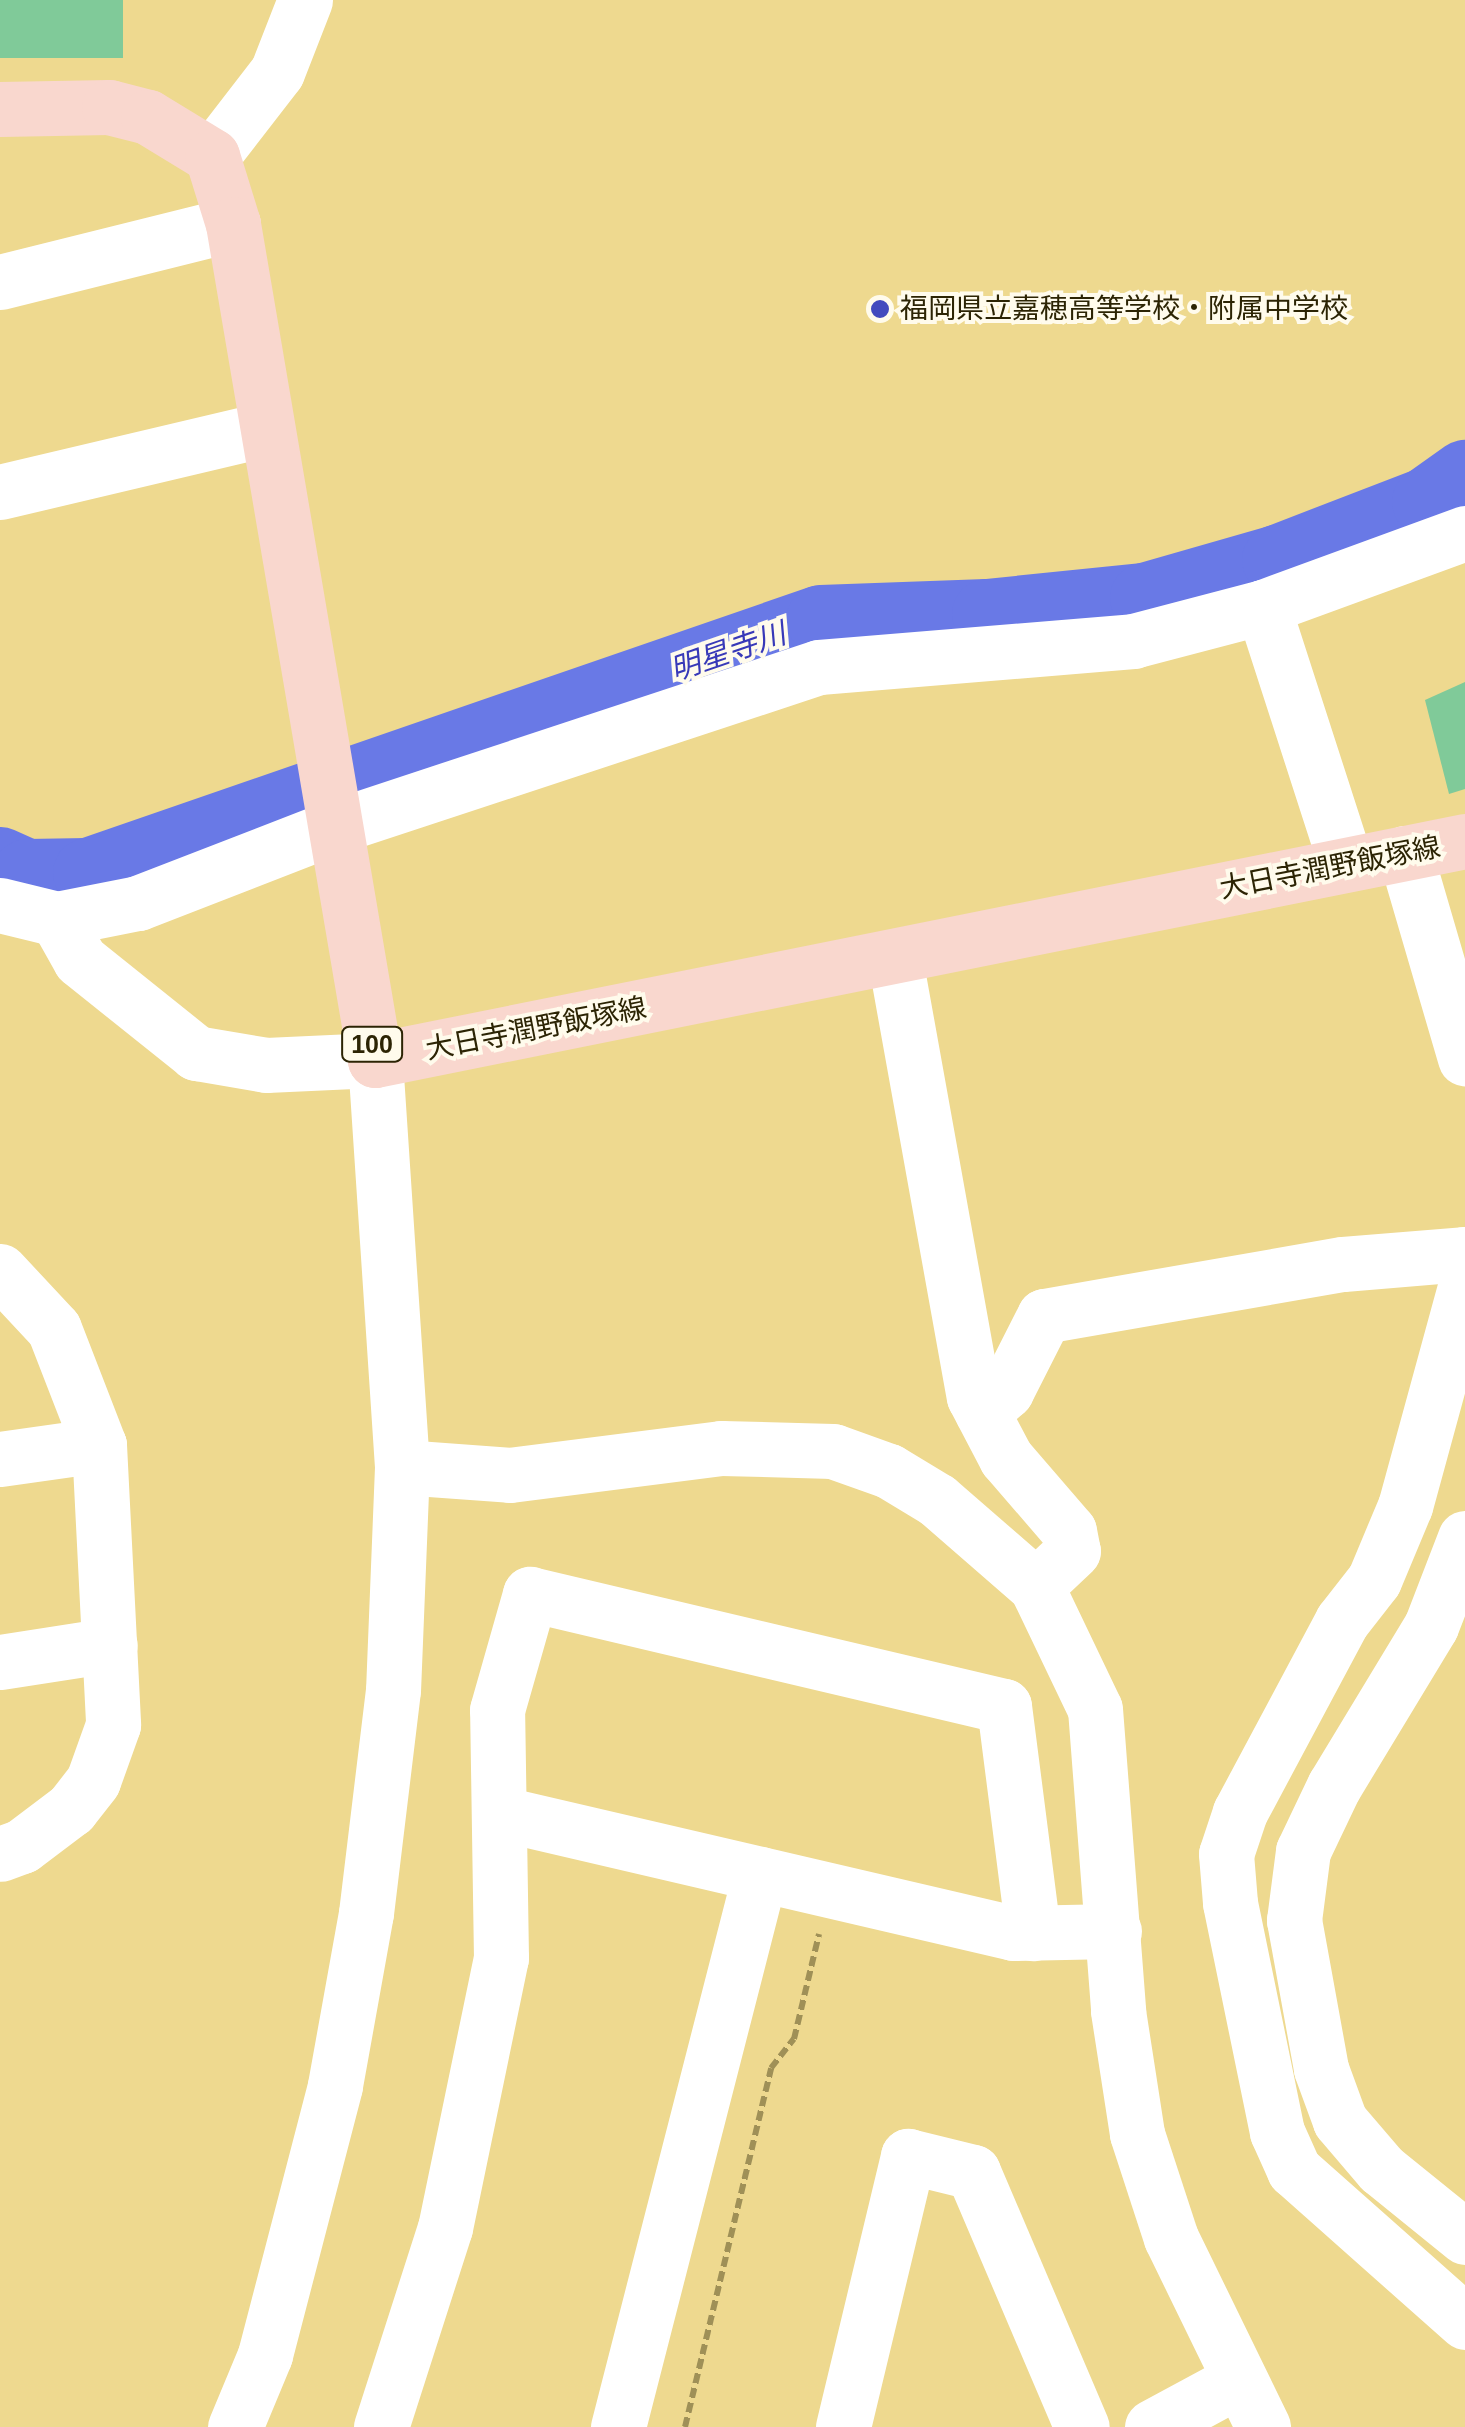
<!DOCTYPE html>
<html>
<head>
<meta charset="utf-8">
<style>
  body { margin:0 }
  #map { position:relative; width:1465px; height:2427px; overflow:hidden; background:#eed98f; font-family:Arial,"Noto Sans JP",sans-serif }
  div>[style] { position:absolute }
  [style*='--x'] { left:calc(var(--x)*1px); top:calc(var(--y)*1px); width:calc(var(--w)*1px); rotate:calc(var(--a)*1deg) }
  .green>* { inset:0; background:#80ca99; transform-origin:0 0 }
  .river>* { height:70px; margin:-35px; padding:0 35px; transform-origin:35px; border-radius:35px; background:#6979e6 }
  .path>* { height:6px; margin-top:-3px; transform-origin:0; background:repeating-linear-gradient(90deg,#9f9057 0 10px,transparent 0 15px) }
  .minor>* { height:55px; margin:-27.5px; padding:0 27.5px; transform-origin:27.5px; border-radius:27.5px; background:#fff }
  .major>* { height:55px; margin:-27.5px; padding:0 27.5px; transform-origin:27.5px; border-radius:27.5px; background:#f9d7ce }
  .dots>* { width:28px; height:28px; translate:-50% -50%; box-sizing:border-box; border:5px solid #fffbec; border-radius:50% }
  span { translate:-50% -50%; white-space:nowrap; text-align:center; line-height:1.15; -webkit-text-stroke:8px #fffbec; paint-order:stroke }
  .shield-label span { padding:2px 8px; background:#fffbec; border:2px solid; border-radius:8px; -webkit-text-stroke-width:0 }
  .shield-label { font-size:25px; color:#2c2404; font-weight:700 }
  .poi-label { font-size:28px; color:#2c2404 }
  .left { translate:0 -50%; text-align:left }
  .street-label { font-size:28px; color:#2c2404 }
  .water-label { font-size:30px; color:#3839b8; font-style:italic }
</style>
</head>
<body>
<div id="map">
  <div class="green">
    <div style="left:0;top:0;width:123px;height:58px"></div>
    <div style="clip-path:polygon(1465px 682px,1465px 789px,1449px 794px,1425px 700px)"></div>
  </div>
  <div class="river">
    <div style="--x:0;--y:862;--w:30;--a:24"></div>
    <div style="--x:27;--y:874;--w:61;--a:-0.9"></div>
    <div style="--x:88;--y:873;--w:775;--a:-19.04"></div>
    <div style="--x:821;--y:620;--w:166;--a:-2.1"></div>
    <div style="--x:987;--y:614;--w:159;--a:-5.8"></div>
    <div style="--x:1145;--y:598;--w:137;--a:-16.1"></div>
    <div style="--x:1277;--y:560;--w:161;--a:-21.1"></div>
    <div style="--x:1427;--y:502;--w:47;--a:-35.4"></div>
  </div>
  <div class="path">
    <div style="--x:685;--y:2427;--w:369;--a:-76.5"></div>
    <div style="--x:771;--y:2068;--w:37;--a:-52"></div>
    <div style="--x:794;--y:2039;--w:108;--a:-76.6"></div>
  </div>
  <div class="minor">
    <div style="--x:212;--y:156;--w:106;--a:-52.3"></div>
    <div style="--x:277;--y:72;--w:77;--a:-68.7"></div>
    <div style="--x:0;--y:282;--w:240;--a:-14"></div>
    <div style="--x:0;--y:492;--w:274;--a:-13.3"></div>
    <div style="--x:1263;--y:607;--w:270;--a:72.1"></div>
    <div style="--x:1405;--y:853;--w:214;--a:73.7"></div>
    <div style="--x:0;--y:905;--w:59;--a:13.8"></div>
    <div style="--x:57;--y:919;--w:83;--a:-11.2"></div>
    <div style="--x:138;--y:903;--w:207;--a:-21.2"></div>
    <div style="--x:331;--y:828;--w:514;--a:-18.26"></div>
    <div style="--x:819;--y:667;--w:315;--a:-4.7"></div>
    <div style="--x:1133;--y:641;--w:134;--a:-14.7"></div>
    <div style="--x:1263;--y:607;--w:215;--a:-20.1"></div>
    <div style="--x:57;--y:919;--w:47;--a:60.7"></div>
    <div style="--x:80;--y:960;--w:149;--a:38.7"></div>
    <div style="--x:196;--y:1053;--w:71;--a:9.7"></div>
    <div style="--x:266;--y:1065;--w:109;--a:-2.6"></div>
    <div style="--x:375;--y:1060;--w:408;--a:86.2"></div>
    <div style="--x:402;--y:1467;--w:223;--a:92.3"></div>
    <div style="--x:393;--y:1690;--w:225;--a:96.9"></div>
    <div style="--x:366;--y:1913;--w:176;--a:100.2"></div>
    <div style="--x:335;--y:2086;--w:278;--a:104.6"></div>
    <div style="--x:265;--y:2355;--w:78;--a:112.6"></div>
    <div style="--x:895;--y:959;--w:445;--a:79.8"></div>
    <div style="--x:974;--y:1397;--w:69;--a:62.3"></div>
    <div style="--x:1006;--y:1458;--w:96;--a:49.2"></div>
    <div style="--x:1069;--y:1531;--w:20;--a:79"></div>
    <div style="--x:1073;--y:1551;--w:51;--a:136.6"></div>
    <div style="--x:0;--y:1271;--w:79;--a:47"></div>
    <div style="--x:54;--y:1329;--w:124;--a:68.8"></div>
    <div style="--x:99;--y:1445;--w:280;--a:87.1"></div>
    <div style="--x:113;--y:1725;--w:59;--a:109.7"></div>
    <div style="--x:93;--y:1781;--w:36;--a:128"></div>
    <div style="--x:71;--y:1809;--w:61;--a:142.9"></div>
    <div style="--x:22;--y:1846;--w:23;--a:160"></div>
    <div style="--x:1465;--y:1287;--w:227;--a:105.3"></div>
    <div style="--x:1405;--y:1506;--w:80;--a:112.7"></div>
    <div style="--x:1374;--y:1580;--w:52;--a:128"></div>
    <div style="--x:1342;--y:1621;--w:217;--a:118.1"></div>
    <div style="--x:1240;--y:1812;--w:44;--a:108.4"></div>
    <div style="--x:1226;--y:1854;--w:49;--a:85.3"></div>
    <div style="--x:1230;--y:1903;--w:234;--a:78.4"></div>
    <div style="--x:1277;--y:2132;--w:42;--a:65.9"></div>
    <div style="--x:1294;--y:2170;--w:229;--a:41.6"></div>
    <div style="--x:982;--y:1412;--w:32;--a:-41"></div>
    <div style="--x:1006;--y:1391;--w:84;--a:-63.1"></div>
    <div style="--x:1044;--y:1316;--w:303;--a:-9.9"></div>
    <div style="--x:1343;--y:1264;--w:121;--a:-4.7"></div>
    <div style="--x:1464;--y:1254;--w:5;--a:79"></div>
    <div style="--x:0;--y:1459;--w:100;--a:-8"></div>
    <div style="--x:402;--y:1467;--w:108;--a:4.2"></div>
    <div style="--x:510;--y:1475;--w:213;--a:-7.3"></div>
    <div style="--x:721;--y:1448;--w:112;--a:1.5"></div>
    <div style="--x:833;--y:1451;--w:59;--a:19.7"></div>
    <div style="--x:889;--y:1471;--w:56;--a:31.1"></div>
    <div style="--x:937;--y:1500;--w:131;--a:41"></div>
    <div style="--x:1036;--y:1586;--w:136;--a:64.4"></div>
    <div style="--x:1095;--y:1709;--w:303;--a:85.6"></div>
    <div style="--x:1118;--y:2011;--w:124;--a:81.2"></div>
    <div style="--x:1137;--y:2134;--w:109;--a:71.9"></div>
    <div style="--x:1171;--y:2238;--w:210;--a:64"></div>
    <div style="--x:1465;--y:1538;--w:94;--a:111.1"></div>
    <div style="--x:1431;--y:1626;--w:187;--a:121.2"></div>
    <div style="--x:1334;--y:1786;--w:72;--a:115.5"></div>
    <div style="--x:1303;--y:1851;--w:70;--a:97.4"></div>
    <div style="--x:1294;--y:1920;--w:151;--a:79.7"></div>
    <div style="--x:1321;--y:2069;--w:55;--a:69.9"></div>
    <div style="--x:1340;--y:2121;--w:63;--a:49.5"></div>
    <div style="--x:1381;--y:2169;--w:108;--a:39"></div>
    <div style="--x:0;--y:1662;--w:111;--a:-8.8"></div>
    <div style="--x:503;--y:1814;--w:524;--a:13.13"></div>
    <div style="--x:1013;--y:1933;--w:101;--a:-1.1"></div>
    <div style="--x:381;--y:2427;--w:209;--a:-72.2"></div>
    <div style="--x:445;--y:2228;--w:276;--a:-78.3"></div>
    <div style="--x:501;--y:1958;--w:248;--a:-90.9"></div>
    <div style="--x:497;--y:1710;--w:121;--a:-74.1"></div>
    <div style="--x:530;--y:1594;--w:487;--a:13.3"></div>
    <div style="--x:1004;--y:1706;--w:229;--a:82.7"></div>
    <div style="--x:618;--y:2427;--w:571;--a:-75.6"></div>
    <div style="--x:843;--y:2427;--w:279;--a:-76.5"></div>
    <div style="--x:908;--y:2156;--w:67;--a:13.8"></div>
    <div style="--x:973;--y:2172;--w:277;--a:66.9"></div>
    <div style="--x:1152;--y:2427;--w:97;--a:-28.4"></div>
  </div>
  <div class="major">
    <div style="--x:0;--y:109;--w:109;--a:-1.1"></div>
    <div style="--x:109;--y:107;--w:40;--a:14.4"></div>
    <div style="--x:148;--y:117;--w:75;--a:31.4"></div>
    <div style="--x:212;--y:156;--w:71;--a:72.8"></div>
    <div style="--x:233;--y:224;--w:848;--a:80.36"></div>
    <div style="--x:375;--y:1060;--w:1112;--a:-11.36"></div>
  </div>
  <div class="dots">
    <div style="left:880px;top:309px;background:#424abe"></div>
  </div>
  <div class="shield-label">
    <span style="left:372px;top:1044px">100</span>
  </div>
  <div class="poi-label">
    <span class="left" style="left:900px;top:309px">福岡県立嘉穂高等学校・附属中学校</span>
  </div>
  <div class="street-label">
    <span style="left:1330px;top:868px;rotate:-11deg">大日寺潤野飯塚線</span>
    <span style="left:536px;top:1029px;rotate:-11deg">大日寺潤野飯塚線</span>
  </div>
  <div class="water-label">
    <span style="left:728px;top:652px;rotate:-19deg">明星寺川</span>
  </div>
</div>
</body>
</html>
